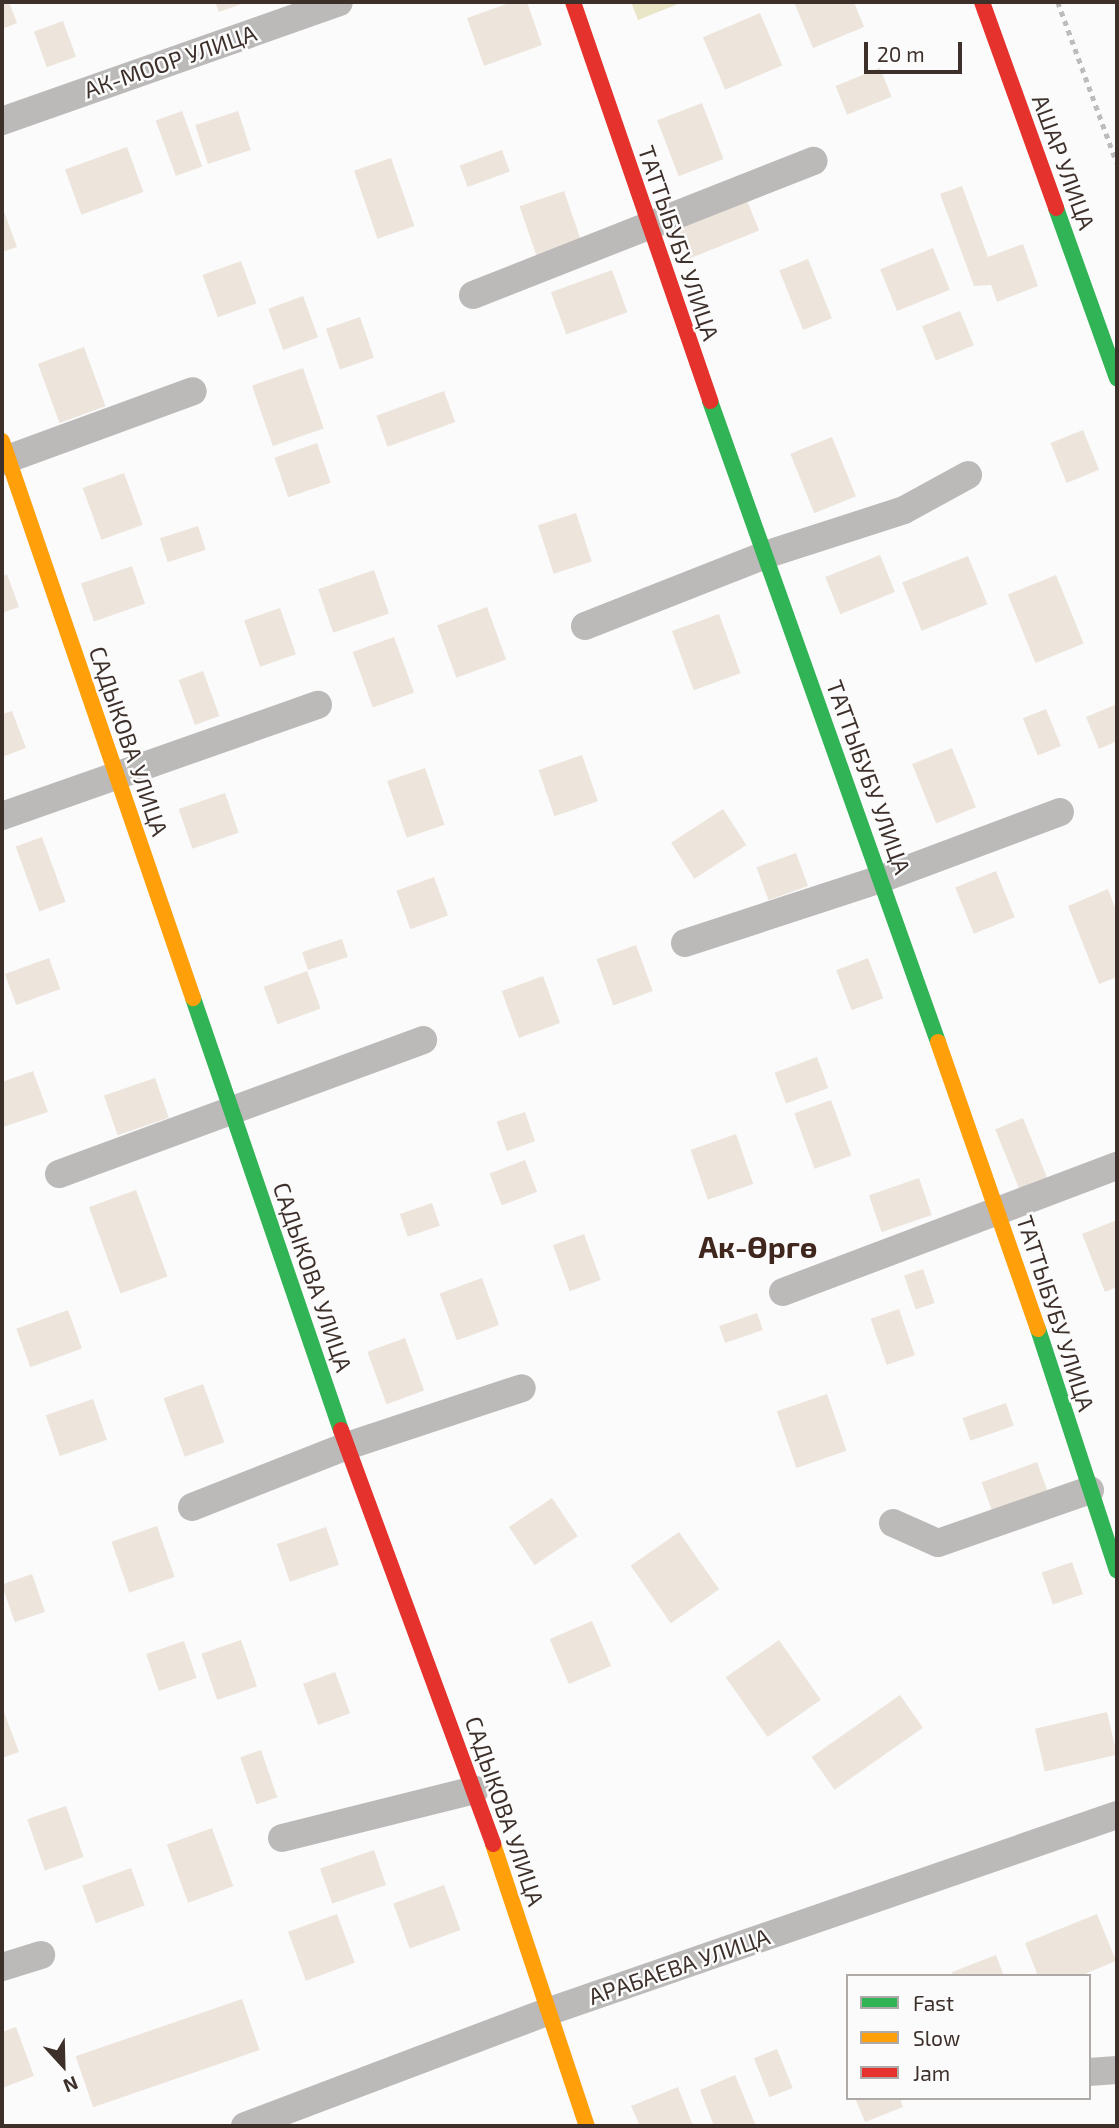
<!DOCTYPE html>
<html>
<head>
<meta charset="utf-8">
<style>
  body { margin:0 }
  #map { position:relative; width:1119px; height:2128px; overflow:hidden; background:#fbfbfb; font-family:"Exo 2",sans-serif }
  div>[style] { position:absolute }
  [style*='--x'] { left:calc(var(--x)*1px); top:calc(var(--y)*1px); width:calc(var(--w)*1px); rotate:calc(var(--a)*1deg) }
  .green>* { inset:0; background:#e9e5c7 }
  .building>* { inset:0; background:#ede5dc; transform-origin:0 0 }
  .path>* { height:4.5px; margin-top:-2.25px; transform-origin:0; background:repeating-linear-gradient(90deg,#bebbbb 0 5px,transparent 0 10px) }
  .street>* { height:28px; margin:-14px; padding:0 14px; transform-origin:14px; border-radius:14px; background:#bcb9b9 }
  .fast>* { height:16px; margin:-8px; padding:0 8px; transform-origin:8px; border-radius:8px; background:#30b455 }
  .slow>* { height:16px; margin:-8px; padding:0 8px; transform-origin:8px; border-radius:8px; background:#ff9f0a }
  .jam>* { height:16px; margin:-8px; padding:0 8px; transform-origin:8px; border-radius:8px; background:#e5322d }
  span { translate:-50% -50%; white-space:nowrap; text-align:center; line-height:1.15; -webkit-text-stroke:5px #fbfbfb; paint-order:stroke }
  .street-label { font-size:23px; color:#3d302b }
  .district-label { font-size:30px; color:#40271e; font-weight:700 }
  .frame { position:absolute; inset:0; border:4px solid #3d302b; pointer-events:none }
  .legend { position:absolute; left:846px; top:1974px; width:245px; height:126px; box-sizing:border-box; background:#fbfbfb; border:2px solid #afaaa8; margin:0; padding:9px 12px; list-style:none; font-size:21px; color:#3d302b }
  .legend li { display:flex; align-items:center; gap:14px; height:35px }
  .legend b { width:35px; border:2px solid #afaaa8 }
  .north { position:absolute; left:28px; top:2030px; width:70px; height:70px; -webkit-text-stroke:5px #fbfbfb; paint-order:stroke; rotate:158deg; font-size:19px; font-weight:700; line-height:28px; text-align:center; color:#3d302b }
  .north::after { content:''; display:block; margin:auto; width:24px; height:32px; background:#3d302b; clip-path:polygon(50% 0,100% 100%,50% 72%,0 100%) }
  .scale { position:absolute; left:864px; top:42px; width:98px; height:32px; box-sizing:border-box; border:4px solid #3d302b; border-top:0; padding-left:9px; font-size:21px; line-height:24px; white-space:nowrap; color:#3d302b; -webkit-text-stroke:5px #fbfbfb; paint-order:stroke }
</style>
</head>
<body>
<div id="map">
  <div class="green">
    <div style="clip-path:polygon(631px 2px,683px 2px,638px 20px)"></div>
  </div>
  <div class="building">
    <div style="clip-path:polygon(2px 2px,9px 2px,17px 23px,2px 29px)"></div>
    <div style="clip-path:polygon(215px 2px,247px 2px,219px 12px)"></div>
    <div style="clip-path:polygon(512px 2px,527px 2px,542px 45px,484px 66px,467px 18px)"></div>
    <div style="clip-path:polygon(794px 2px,854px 2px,864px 27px,813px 48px)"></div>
    <div style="left:760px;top:13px;width:57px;height:62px;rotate:67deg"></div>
    <div style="left:63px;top:21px;width:38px;height:31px;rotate:70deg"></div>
    <div style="left:880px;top:68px;width:31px;height:48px;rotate:68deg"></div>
    <div style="left:702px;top:103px;width:60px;height:48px;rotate:69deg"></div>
    <div style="left:182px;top:111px;width:59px;height:28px;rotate:70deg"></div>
    <div style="left:238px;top:111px;width:41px;height:45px;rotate:72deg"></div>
    <div style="left:127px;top:147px;width:48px;height:66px;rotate:70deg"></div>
    <div style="left:502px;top:150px;width:23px;height:45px;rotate:70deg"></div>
    <div style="left:391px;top:158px;width:72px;height:39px;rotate:71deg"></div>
    <div style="clip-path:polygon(962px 186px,988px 257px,1023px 244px,1038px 286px,997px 302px,991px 285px,974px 286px,940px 194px)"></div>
    <div style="left:564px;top:191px;width:52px;height:47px;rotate:71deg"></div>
    <div style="left:746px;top:198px;width:35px;height:78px;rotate:68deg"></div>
    <div style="clip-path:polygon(2px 206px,17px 247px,2px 252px)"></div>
    <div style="left:933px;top:248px;width:45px;height:57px;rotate:68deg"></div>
    <div style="left:808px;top:259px;width:64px;height:31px;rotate:68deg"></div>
    <div style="left:241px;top:261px;width:45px;height:41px;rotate:70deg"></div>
    <div style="left:612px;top:270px;width:45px;height:65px;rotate:70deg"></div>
    <div style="left:303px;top:296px;width:44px;height:37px;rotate:70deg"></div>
    <div style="left:960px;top:311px;width:37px;height:41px;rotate:68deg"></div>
    <div style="left:360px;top:317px;width:43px;height:36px;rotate:71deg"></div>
    <div style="left:84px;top:347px;width:63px;height:49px;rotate:70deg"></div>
    <div style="left:303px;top:368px;width:64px;height:54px;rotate:71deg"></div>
    <div style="left:444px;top:391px;width:33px;height:72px;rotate:70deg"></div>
    <div style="left:1083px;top:430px;width:43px;height:35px;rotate:68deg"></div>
    <div style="left:832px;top:437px;width:64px;height:45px;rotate:68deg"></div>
    <div style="left:317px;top:443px;width:42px;height:45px;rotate:71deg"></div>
    <div style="left:124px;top:473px;width:55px;height:44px;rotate:70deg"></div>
    <div style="left:576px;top:513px;width:51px;height:40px;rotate:72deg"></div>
    <div style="left:198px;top:526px;width:25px;height:40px;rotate:72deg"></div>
    <div style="left:880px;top:555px;width:40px;height:59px;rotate:68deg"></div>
    <div style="left:968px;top:556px;width:52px;height:71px;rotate:68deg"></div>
    <div style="left:132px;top:566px;width:40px;height:54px;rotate:71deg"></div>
    <div style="left:374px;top:570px;width:46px;height:59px;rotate:71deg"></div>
    <div style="clip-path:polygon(7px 574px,19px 607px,2px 613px,2px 577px)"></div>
    <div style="left:1056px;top:575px;width:74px;height:52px;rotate:68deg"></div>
    <div style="left:487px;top:607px;width:56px;height:53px;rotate:70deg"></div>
    <div style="left:280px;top:608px;width:49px;height:38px;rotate:71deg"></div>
    <div style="left:719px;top:614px;width:63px;height:50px;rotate:70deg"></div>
    <div style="left:394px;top:637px;width:59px;height:44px;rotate:70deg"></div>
    <div style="left:203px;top:671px;width:48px;height:26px;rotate:70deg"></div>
    <div style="clip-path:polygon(1117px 704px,1117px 741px,1099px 749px,1086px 717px)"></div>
    <div style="left:1046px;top:709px;width:40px;height:25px;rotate:68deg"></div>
    <div style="clip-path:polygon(12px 711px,26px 748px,2px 757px,2px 714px)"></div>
    <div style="left:952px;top:748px;width:64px;height:43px;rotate:68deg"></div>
    <div style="left:582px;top:755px;width:49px;height:46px;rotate:71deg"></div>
    <div style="left:425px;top:768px;width:60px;height:40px;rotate:71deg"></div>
    <div style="left:225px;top:793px;width:42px;height:49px;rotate:71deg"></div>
    <div style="left:723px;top:809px;width:43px;height:62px;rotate:57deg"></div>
    <div style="left:42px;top:837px;width:69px;height:28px;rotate:70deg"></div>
    <div style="left:796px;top:853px;width:35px;height:42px;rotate:70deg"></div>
    <div style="left:996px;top:871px;width:50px;height:44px;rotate:68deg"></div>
    <div style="left:434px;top:877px;width:41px;height:40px;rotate:70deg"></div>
    <div style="clip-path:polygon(1108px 889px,1117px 913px,1117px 977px,1099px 984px,1068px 906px)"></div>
    <div style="left:342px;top:939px;width:19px;height:42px;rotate:72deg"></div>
    <div style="left:636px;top:945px;width:49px;height:42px;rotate:70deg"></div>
    <div style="left:49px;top:958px;width:33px;height:47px;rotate:70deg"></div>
    <div style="left:868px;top:958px;width:43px;height:34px;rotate:69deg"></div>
    <div style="left:307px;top:971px;width:40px;height:46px;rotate:70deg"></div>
    <div style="left:543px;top:976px;width:50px;height:44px;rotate:70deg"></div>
    <div style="left:817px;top:1057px;width:33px;height:45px;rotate:70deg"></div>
    <div style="clip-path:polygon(33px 1071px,48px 1112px,3px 1127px,2px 1082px)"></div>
    <div style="left:155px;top:1078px;width:42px;height:54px;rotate:71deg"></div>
    <div style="left:831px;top:1100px;width:59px;height:39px;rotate:70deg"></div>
    <div style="left:525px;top:1112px;width:31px;height:30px;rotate:71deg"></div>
    <div style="left:1023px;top:1118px;width:68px;height:30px;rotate:68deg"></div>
    <div style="left:736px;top:1134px;width:53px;height:48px;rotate:71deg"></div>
    <div style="left:525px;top:1160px;width:34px;height:38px;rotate:69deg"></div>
    <div style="left:919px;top:1178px;width:39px;height:53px;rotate:71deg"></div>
    <div style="left:136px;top:1190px;width:92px;height:50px;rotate:70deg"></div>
    <div style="left:432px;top:1203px;width:24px;height:34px;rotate:71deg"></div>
    <div style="clip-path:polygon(1117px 1220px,1117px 1287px,1105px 1292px,1082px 1234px)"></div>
    <div style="left:584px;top:1234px;width:49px;height:33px;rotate:70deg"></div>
    <div style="left:923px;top:1269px;width:36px;height:20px;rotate:71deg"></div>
    <div style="left:482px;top:1278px;width:50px;height:45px;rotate:70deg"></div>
    <div style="left:899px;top:1309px;width:49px;height:30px;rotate:71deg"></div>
    <div style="left:68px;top:1310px;width:41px;height:55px;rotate:70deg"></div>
    <div style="left:757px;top:1313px;width:18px;height:40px;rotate:71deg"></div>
    <div style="left:405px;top:1338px;width:56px;height:40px;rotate:70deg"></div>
    <div style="left:203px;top:1384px;width:62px;height:42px;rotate:70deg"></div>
    <div style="left:827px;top:1394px;width:60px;height:53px;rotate:71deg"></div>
    <div style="left:93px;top:1399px;width:43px;height:50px;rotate:71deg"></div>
    <div style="left:1006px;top:1403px;width:24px;height:46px;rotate:71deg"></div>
    <div style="left:1037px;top:1462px;width:35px;height:59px;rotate:70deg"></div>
    <div style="left:552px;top:1498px;width:46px;height:52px;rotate:56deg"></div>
    <div style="left:157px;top:1526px;width:54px;height:48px;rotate:71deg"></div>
    <div style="left:326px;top:1527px;width:40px;height:52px;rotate:71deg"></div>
    <div style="left:679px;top:1532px;width:70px;height:59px;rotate:55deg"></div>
    <div style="left:1072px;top:1562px;width:34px;height:32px;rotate:71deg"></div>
    <div style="left:32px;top:1574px;width:40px;height:32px;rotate:71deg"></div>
    <div style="left:592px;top:1621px;width:49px;height:46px;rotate:67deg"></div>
    <div style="left:241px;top:1640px;width:49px;height:42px;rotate:71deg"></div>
    <div style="left:779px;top:1640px;width:73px;height:65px;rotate:55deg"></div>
    <div style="left:184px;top:1641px;width:39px;height:40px;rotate:71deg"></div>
    <div style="left:335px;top:1672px;width:44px;height:34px;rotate:70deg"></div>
    <div style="left:900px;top:1695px;width:40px;height:108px;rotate:55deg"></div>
    <div style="clip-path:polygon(2px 1707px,19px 1752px,2px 1758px)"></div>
    <div style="left:1107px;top:1712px;width:44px;height:74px;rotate:77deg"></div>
    <div style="left:261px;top:1750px;width:50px;height:22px;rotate:71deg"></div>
    <div style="left:66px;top:1806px;width:54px;height:41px;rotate:71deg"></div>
    <div style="left:212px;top:1828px;width:62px;height:48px;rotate:70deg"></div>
    <div style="left:374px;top:1850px;width:37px;height:57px;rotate:71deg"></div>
    <div style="left:131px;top:1868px;width:40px;height:52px;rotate:70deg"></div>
    <div style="left:444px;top:1885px;width:48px;height:54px;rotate:70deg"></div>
    <div style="left:337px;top:1914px;width:52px;height:52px;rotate:70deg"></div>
    <div style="clip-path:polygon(1097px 1914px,1116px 1961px,1080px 1976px,1038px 1976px,1025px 1943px)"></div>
    <div style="clip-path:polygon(996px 1955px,1004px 1976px,953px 1976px,952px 1972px)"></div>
    <div style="left:242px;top:1999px;width:54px;height:176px;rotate:71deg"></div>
    <div style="clip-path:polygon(16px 2027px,34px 2076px,2px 2088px,2px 2032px)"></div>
    <div style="left:777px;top:2049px;width:42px;height:25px;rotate:68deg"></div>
    <div style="clip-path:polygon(735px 2075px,756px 2126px,714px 2126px,700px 2090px)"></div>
    <div style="clip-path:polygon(678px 2087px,693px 2126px,640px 2126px,631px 2106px)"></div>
    <div style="clip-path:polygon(855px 2098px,900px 2098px,903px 2107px,865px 2122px)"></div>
  </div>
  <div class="path">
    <div style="--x:1058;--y:2;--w:171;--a:69.9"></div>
  </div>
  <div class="street">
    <div style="--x:2;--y:121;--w:357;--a:-19.4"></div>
    <div style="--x:473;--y:295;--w:366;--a:-21.5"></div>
    <div style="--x:2;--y:461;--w:203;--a:-20.1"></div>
    <div style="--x:585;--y:626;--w:193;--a:-21.5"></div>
    <div style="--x:765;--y:555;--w:146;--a:-17.9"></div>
    <div style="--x:904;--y:510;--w:73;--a:-28.7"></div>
    <div style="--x:2;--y:816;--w:335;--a:-19.4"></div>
    <div style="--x:685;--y:943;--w:206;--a:-18.1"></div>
    <div style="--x:881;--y:879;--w:191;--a:-20.5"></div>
    <div style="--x:59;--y:1174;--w:388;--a:-20.2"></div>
    <div style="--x:783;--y:1292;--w:357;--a:-20.7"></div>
    <div style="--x:192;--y:1507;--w:167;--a:-21.5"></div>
    <div style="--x:347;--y:1446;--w:184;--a:-18.3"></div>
    <div style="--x:893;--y:1523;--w:49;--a:24"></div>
    <div style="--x:938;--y:1543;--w:161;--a:-19.2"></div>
    <div style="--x:282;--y:1838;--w:199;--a:-14"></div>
    <div style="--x:2;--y:1967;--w:41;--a:-17.1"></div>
    <div style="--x:1089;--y:2072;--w:28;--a:-4"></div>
    <div style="--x:245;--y:2126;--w:326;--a:-20.7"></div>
    <div style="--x:550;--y:2011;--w:600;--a:-19.07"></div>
  </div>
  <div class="fast">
    <div style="--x:1056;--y:208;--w:181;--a:70.3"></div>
    <div style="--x:710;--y:401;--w:680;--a:70.42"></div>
    <div style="--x:193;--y:998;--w:457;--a:71.1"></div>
    <div style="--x:1038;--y:1329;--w:254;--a:71.9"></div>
  </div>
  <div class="slow">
    <div style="--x:2;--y:441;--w:589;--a:71.07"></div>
    <div style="--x:938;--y:1042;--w:304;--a:70.8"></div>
    <div style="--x:493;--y:1844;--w:297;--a:71.6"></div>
  </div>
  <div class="jam">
    <div style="--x:573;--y:2;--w:422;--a:71"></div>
    <div style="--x:982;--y:2;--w:219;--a:70.2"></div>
    <div style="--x:341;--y:1430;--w:441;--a:69.8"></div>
  </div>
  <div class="street-label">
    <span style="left:170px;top:61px;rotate:-19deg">АК-МООР УЛИЦА</span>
    <span style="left:1064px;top:162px;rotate:70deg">АШАР УЛИЦА</span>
    <span style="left:679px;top:243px;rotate:71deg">ТАТТЫБУБУ УЛИЦА</span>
    <span style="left:129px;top:741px;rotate:71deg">САДЫКОВА УЛИЦА</span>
    <span style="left:869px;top:777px;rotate:70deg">ТАТТЫБУБУ УЛИЦА</span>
    <span style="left:313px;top:1277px;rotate:71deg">САДЫКОВА УЛИЦА</span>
    <span style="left:1056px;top:1313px;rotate:72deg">ТАТТЫБУБУ УЛИЦА</span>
    <span style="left:505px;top:1811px;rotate:71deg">САДЫКОВА УЛИЦА</span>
    <span style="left:679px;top:1966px;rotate:-19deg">АРАБАЕВА УЛИЦА</span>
  </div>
  <div class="district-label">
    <span style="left:758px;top:1246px">Ак-Өргө</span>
  </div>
  <div class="frame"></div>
  <ul class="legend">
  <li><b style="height:9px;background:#30b455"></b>Fast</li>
  <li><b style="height:9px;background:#ff9f0a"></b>Slow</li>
  <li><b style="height:9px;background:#e5322d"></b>Jam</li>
  </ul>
  <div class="north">N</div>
  <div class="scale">20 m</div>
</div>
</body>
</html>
